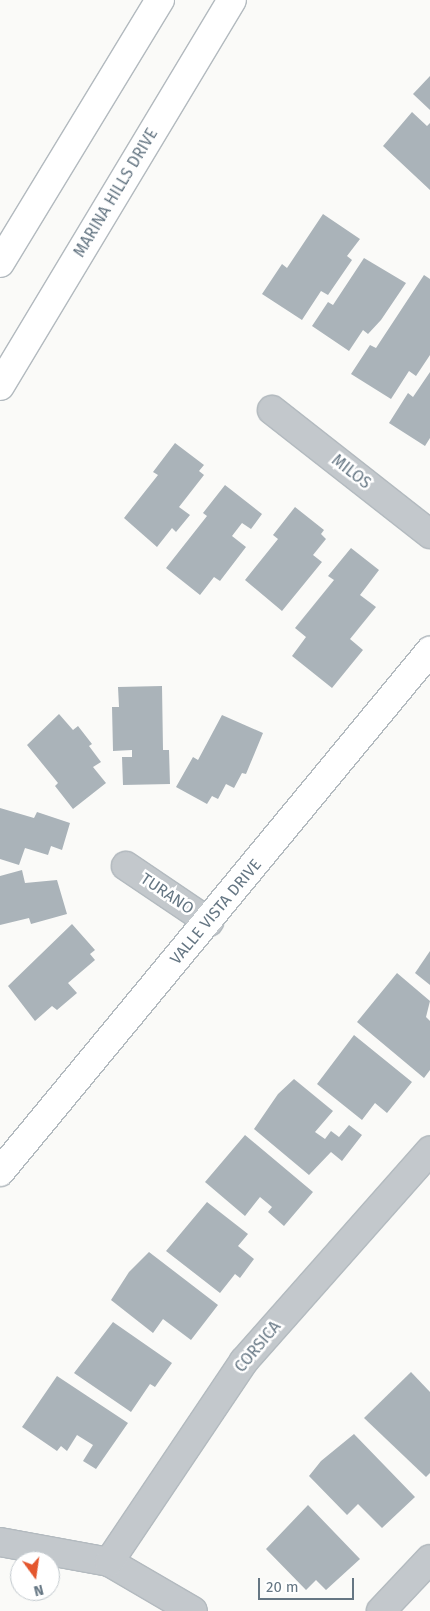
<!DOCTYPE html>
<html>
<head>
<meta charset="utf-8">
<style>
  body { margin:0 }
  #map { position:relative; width:430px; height:1611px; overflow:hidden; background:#fafaf8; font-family:"Fira Sans",sans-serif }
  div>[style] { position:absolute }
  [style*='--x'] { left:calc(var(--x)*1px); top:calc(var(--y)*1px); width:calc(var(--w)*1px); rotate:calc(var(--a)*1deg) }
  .building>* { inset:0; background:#aab3b9 }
  .roads { filter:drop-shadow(1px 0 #b3babf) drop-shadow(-1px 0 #b3babf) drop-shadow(0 1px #b3babf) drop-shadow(0 -1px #b3babf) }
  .street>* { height:28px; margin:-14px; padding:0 14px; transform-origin:14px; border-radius:14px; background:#c3c8cc }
  .secondary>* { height:28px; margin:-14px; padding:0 14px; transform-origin:14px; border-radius:14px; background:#fff }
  span { translate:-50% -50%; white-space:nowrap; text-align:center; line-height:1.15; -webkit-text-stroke:5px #fff; paint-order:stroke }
  .street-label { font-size:16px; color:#657683 }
  .north { position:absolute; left:10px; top:1551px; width:50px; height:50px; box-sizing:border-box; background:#fff; border:1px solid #c1c8cd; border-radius:50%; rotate:166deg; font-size:14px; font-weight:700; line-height:20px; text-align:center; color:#657683 }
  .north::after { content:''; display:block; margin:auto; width:18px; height:22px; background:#e4572e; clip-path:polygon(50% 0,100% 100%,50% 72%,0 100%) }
  .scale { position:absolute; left:258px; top:1578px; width:96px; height:22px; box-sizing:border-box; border:2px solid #657683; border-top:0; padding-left:6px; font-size:15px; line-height:18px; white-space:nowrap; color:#657683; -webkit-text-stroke:4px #fff; paint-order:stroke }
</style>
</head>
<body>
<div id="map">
  <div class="building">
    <div style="clip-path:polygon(430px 76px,430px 110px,413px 94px)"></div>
    <div style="clip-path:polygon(412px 112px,427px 126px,430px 123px,430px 190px,383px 146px)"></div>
    <div style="clip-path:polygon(323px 214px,360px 239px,347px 256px,352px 260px,328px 295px,321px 291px,302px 320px,262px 294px,282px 264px,287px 268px)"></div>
    <div style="clip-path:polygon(364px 258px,406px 283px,381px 320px,368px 334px,363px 330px,349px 351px,312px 326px,328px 302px,333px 305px)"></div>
    <div style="clip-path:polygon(424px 275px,430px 279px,430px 355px,416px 376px,409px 371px,391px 399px,351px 374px,370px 345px,376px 348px)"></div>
    <div style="clip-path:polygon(430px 372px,430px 438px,425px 446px,389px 423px,408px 393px,413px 397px)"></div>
    <div style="clip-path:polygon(175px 443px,204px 465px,199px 471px,204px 475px,179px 507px,190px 515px,176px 532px,172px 528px,157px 547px,124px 518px,158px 475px,153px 472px)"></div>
    <div style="clip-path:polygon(225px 485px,262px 514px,251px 529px,242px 523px,232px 536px,246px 547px,220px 581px,214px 577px,200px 595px,166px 568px,207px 516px,203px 513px)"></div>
    <div style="clip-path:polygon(295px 507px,324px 530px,321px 534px,326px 539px,313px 555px,322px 562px,282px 611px,245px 580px,278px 539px,273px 535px)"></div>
    <div style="clip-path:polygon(351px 548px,379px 570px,360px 595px,376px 607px,350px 639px,363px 650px,332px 688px,292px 656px,306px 637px,295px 628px,334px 580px,328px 576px)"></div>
    <div style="clip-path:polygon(162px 686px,163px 750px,169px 750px,170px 784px,123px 785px,122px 757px,132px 757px,132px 750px,113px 751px,112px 707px,119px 707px,118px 687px)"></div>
    <div style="clip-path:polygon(59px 714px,73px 730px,78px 726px,92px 744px,89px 746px,101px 762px,93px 767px,106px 783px,73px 809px,55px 786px,58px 783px,27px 745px)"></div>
    <div style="clip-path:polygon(222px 715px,263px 733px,246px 774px,242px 773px,234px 788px,226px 784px,218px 799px,212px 796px,207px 804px,176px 787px,193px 757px,198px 760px)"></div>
    <div style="clip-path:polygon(0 808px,34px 818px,37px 812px,70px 823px,62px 850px,51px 846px,48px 855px,25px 848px,19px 865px,0 859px)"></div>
    <div style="clip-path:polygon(22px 870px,25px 883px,57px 880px,67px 914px,31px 924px,29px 918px,0 925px,0 876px)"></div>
    <div style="clip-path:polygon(72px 924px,95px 950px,90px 954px,95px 960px,68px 983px,77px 993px,57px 1010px,52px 1006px,35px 1021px,8px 986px)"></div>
    <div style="clip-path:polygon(430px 951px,430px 985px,415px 973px)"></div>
    <div style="clip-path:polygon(397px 973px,430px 1001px,426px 1017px,430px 1021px,430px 1070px,424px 1078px,357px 1022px)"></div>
    <div style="clip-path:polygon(354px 1035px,412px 1082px,387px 1113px,375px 1103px,362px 1120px,317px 1084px)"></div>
    <div style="clip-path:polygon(294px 1079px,333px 1111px,315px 1132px,325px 1139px,331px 1131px,339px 1137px,349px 1125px,362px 1135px,342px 1161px,331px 1152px,309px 1175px,254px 1129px,278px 1094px)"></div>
    <div style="clip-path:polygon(245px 1135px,313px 1192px,284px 1226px,268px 1212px,272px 1207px,260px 1197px,245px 1216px,205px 1182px)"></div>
    <div style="clip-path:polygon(207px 1202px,248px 1234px,238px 1246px,254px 1259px,240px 1278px,235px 1274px,220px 1293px,166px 1251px)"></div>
    <div style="clip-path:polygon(149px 1252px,218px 1305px,191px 1340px,163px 1319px,153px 1333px,111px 1300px,129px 1272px)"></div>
    <div style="clip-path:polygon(113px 1322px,172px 1363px,155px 1387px,150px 1384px,131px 1412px,74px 1373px)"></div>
    <div style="clip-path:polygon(411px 1372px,430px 1392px,430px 1473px,426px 1477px,364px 1418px)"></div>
    <div style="clip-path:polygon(57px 1376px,128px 1423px,96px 1469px,83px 1461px,93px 1445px,77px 1435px,67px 1451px,61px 1446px,57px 1451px,22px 1427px)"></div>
    <div style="clip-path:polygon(354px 1434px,415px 1497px,382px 1528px,358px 1504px,347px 1515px,309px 1476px,321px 1461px)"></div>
    <div style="clip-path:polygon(308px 1505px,360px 1559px,326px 1590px,316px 1580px,306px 1590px,266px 1549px)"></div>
  </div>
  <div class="roads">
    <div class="street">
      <div style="--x:272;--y:410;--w:201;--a:38.1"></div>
      <div style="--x:126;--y:866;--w:100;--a:34"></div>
      <div style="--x:0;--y:1542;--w:111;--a:10.4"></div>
      <div style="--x:109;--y:1562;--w:97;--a:30.3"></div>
      <div style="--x:109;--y:1562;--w:242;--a:-56.1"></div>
      <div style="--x:244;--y:1361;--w:281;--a:-48.5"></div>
      <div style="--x:381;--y:1611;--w:71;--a:-46.7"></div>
    </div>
    <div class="secondary">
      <div style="--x:0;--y:263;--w:308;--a:-58.7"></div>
      <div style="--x:0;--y:386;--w:450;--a:-59"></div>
      <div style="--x:0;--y:1172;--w:676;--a:-50.47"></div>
    </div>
  </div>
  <div class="street-label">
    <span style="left:116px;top:193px;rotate:-59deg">MARINA HILLS DRIVE</span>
    <span style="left:351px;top:472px;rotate:38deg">MILOS</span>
    <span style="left:167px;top:894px;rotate:34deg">TURANO</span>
    <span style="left:216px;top:912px;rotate:-50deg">VALLE VISTA DRIVE</span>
    <span style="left:258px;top:1347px;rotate:-50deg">CORSICA</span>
  </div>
  <div class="north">N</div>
  <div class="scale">20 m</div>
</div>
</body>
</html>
